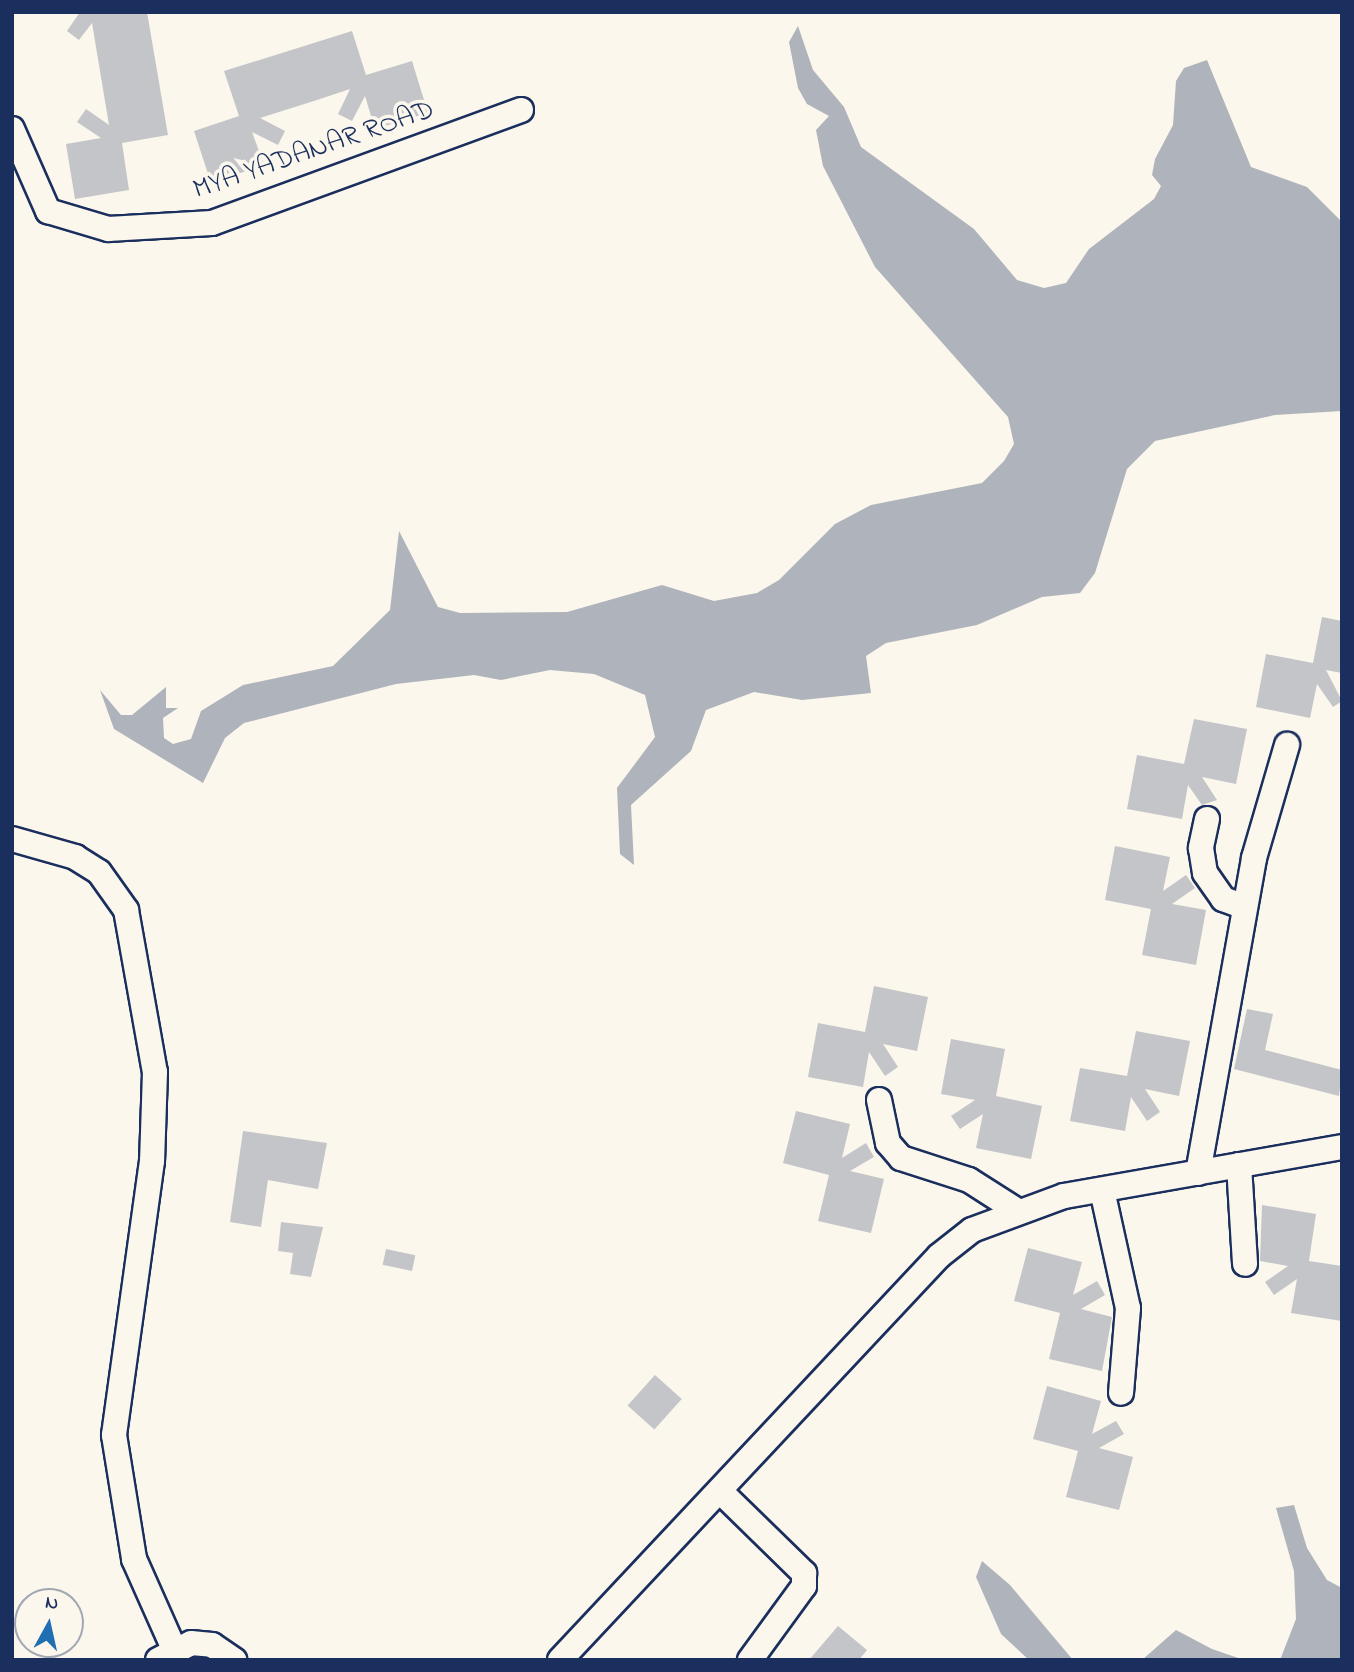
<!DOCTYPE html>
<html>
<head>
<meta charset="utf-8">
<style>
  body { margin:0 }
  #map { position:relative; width:1354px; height:1672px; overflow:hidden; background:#fbf7ec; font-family:"Indie Flower",sans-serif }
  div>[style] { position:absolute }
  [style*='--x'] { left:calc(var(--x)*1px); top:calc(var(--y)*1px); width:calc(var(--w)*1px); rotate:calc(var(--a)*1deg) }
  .water>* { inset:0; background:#afb3bb }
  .building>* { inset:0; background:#c3c5c9; transform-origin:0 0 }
  .roads { filter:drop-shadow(2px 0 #1b2f5e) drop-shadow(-2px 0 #1b2f5e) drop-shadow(0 2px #1b2f5e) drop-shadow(0 -2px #1b2f5e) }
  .minor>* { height:24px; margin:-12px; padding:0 12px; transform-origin:12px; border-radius:12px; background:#fbf7ec }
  span { translate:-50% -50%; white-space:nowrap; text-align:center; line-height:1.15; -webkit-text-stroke:7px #fbf7ec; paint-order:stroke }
  .street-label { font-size:28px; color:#1b2f5e }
  .frame { position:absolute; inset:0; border:14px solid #1b2f5e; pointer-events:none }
  .north { position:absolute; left:14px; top:1588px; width:70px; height:70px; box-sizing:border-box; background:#fbf7ec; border:2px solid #a1a7b3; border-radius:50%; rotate:8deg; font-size:19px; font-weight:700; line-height:28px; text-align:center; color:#1b2f5e }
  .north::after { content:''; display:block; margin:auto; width:24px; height:32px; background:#1f6fb2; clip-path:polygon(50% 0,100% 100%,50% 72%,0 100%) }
</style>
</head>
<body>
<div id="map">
  <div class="water">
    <div style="clip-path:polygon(798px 26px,813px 70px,844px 107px,861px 147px,974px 229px,1017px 280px,1044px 288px,1066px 283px,1089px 249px,1154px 199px,1161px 186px,1152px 175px,1155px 159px,1173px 125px,1176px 81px,1184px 68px,1207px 60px,1251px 167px,1307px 187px,1342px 222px,1342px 411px,1275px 415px,1155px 441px,1127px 469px,1095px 573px,1080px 593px,1042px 597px,977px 625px,886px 643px,866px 656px,871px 693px,802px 700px,754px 692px,706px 710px,691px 751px,631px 805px,634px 865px,620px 854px,617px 788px,655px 737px,645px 695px,594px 674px,550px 670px,501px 680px,474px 675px,396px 684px,244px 723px,225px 738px,203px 783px,114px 729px,100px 690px,121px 715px,132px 715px,166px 687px,166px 708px,178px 708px,163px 718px,164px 738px,173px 744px,191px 739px,201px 711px,243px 685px,333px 666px,390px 610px,399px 531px,438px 607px,460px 613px,567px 612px,662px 585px,714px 601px,757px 593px,779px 580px,835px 524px,871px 505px,982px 483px,1004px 461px,1014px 444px,1008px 417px,875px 267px,823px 166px,816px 130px,829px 116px,807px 104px,798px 88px,789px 42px)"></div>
    <div style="clip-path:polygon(1294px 1505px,1307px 1548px,1327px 1580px,1342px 1588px,1342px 1660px,1280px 1660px,1296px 1619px,1294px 1571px,1276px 1508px)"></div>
    <div style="clip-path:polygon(982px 1561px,1010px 1585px,1073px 1660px,1029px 1660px,1001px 1634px,976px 1577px)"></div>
    <div style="clip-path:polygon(1176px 1630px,1212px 1649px,1244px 1660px,1142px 1660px)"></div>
  </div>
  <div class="building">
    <div style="clip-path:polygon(80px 12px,147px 12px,168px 135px,122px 143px,129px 190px,75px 199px,66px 144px,101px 138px,77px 122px,86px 109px,109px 125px,92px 23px,79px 40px,67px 31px)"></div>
    <div style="clip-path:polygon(352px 31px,366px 75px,412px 61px,428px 113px,375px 129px,365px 96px,352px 121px,338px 114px,350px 89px,317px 100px,260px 118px,285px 131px,278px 145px,252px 132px,264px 165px,211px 183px,194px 131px,239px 116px,224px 71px)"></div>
    <div style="clip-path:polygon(1322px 617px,1342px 621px,1342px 673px,1326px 670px,1342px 701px,1333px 707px,1317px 684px,1310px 718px,1256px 707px,1266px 654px,1313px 663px)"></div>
    <div style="clip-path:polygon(1194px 719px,1247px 729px,1236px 784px,1202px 777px,1217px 800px,1202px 805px,1188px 785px,1182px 819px,1127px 809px,1137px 755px,1184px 764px)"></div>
    <div style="clip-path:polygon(1115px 846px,1170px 857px,1163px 891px,1186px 875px,1195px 888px,1172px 904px,1206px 910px,1196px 965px,1142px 955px,1151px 909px,1105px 900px)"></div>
    <div style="clip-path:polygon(874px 986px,928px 997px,917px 1051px,883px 1044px,898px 1067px,885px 1076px,869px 1052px,863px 1087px,808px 1077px,818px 1023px,865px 1032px)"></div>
    <div style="clip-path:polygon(1247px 1009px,1273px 1014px,1265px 1050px,1342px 1070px,1339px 1096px,1234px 1069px)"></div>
    <div style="clip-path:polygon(1136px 1031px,1190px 1041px,1179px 1096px,1145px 1089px,1160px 1112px,1147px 1121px,1131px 1097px,1125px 1131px,1070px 1121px,1080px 1068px,1127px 1076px)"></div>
    <div style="clip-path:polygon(951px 1039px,1005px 1049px,996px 1096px,1042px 1106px,1031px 1159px,976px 1148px,983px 1114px,960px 1129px,951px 1116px,975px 1100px,941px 1094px)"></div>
    <div style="clip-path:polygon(796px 1111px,850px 1124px,842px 1158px,866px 1143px,874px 1157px,850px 1171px,884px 1179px,871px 1233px,818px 1221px,829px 1175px,783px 1163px)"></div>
    <div style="clip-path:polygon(243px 1131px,327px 1143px,318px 1189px,268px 1180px,261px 1227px,230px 1222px)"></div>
    <div style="clip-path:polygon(1262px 1205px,1316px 1214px,1309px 1261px,1342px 1266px,1342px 1321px,1291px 1313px,1297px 1279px,1274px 1295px,1265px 1282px,1288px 1266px,1260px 1261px)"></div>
    <div style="clip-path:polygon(281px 1222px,323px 1227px,311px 1277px,290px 1274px,293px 1253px,278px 1251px)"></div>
    <div style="clip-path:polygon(1028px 1248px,1082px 1262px,1073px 1295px,1097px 1281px,1105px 1295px,1081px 1309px,1112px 1317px,1102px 1371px,1049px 1359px,1060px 1313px,1014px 1301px)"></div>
    <div style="left:386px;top:1249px;width:30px;height:16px;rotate:12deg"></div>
    <div style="left:655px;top:1375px;width:36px;height:41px;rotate:42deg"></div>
    <div style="clip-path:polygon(1047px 1386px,1101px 1401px,1092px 1434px,1116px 1421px,1124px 1434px,1099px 1448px,1133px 1457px,1119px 1510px,1066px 1497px,1078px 1451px,1033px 1439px)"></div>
    <div style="clip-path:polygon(838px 1626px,867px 1650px,859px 1660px,809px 1660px)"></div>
  </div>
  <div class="roads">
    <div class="minor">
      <div style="--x:12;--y:129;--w:90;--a:66.3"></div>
      <div style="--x:48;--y:211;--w:63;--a:16.7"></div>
      <div style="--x:108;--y:229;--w:104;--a:-3.3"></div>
      <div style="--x:212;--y:223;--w:329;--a:-20.1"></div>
      <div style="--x:1207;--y:819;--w:30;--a:102"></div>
      <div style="--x:1201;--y:848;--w:25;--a:81"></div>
      <div style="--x:1205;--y:873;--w:32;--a:55"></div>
      <div style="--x:1223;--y:899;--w:23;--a:20"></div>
      <div style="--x:12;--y:839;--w:66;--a:15.9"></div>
      <div style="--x:75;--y:857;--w:28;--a:32"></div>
      <div style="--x:99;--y:872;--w:47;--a:54.6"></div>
      <div style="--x:126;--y:910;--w:165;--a:79.9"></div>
      <div style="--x:155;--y:1072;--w:89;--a:91.9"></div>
      <div style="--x:152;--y:1161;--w:277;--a:97.9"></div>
      <div style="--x:114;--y:1435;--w:126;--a:80.8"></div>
      <div style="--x:134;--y:1559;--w:98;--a:66"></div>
      <div style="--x:879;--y:1100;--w:44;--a:78.2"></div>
      <div style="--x:888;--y:1143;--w:20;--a:49"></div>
      <div style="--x:901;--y:1158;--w:71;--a:17.9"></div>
      <div style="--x:969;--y:1180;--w:56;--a:32.6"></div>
      <div style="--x:1239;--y:1165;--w:99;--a:86.5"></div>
      <div style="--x:1198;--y:1173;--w:320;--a:-79.9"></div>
      <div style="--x:1254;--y:858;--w:118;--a:-73.7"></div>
      <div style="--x:1102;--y:1190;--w:121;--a:77.6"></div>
      <div style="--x:1128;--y:1308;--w:85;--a:94.7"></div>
      <div style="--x:722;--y:1493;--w:115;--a:44.3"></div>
      <div style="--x:804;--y:1573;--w:13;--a:90"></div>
      <div style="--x:804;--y:1586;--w:92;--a:126.1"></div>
      <div style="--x:158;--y:1660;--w:37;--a:-27"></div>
      <div style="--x:191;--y:1643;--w:21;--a:5"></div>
      <div style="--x:212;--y:1645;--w:27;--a:34"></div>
      <div style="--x:560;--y:1660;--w:554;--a:-46.83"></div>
      <div style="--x:939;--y:1256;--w:42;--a:-38.2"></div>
      <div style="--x:972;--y:1230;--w:98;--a:-20.3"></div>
      <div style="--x:1064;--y:1196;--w:282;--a:-10"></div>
    </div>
  </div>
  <div class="street-label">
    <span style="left:314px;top:151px;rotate:-19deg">MYA YADANAR ROAD</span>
  </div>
  <div class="frame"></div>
  <div class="north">N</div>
</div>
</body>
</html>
